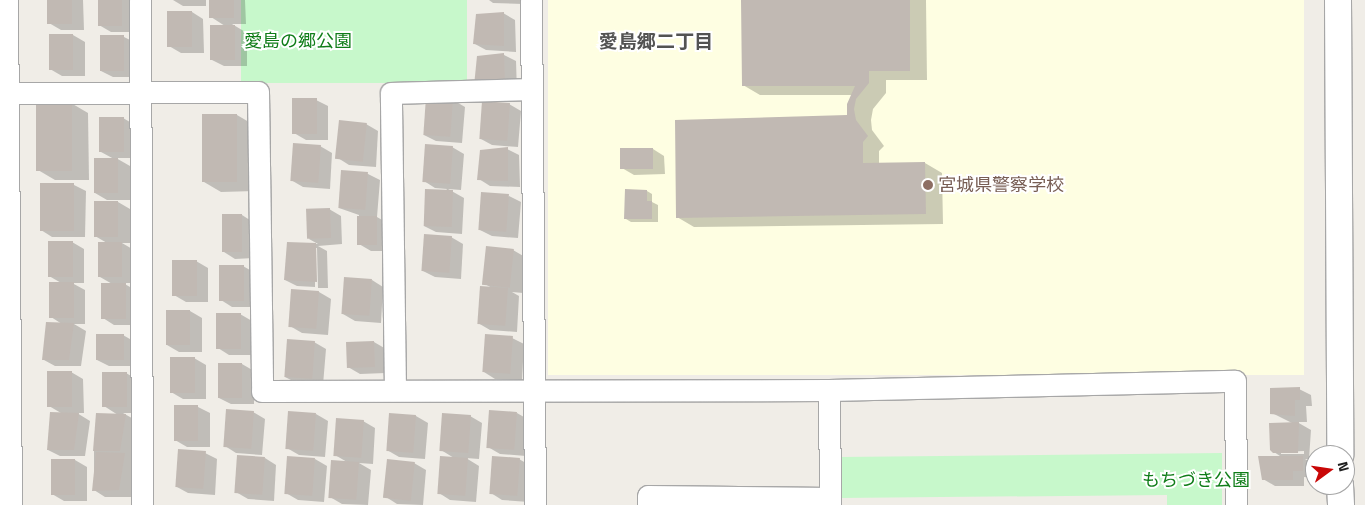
<!DOCTYPE html>
<html>
<head>
<meta charset="utf-8">
<style>
  body { margin:0 }
  #map { position:relative; width:1365px; height:505px; overflow:hidden; background:#f0ede7; font-family:"Titillium Web","Noto Sans JP",sans-serif }
  div>[style] { position:absolute }
  [style*='--x'] { left:calc(var(--x)*1px); top:calc(var(--y)*1px); width:calc(var(--w)*1px); rotate:calc(var(--a)*1deg) }
  .education>* { inset:0; background:#fefee2; transform-origin:0 0 }
  .park>* { inset:0; background:#c7f8cb; transform-origin:0 0 }
  .shadow>* { inset:0; background:#0003 }
  .building>* { inset:0; background:#c1b9b3; transform-origin:0 0 }
  .roads { filter:drop-shadow(1px 0 #a7a7a7) drop-shadow(-1px 0 #a7a7a7) drop-shadow(0 1px #a7a7a7) drop-shadow(0 -1px #a7a7a7) }
  .minor>* { height:21px; margin:-10.5px; padding:0 10.5px; transform-origin:10.5px; border-radius:10.5px; background:#fff }
  .tertiary>* { height:26px; margin:-13px; padding:0 13px; transform-origin:13px; border-radius:13px; background:#fff }
  .dots>* { width:14px; height:14px; translate:-50% -50%; box-sizing:border-box; border:2px solid #fff; border-radius:50% }
  span { translate:-50% -50%; white-space:nowrap; text-align:center; line-height:1.15; -webkit-text-stroke:4px #fff; paint-order:stroke }
  .park-label { font-size:18px; color:#107d19 }
  .education-label { font-size:18px; color:#785e54 }
  .left { translate:0 -50%; text-align:left }
  .neighbourhood-label { font-size:19px; color:#535353; font-weight:700 }
  .north { position:absolute; left:1305px; top:445px; width:50px; height:50px; box-sizing:border-box; background:#fff; border:1px solid #a6a6a6; border-radius:50%; rotate:76deg; font-size:14px; font-weight:700; line-height:20px; text-align:center; color:#202020 }
  .north::after { content:''; display:block; margin:auto; width:18px; height:22px; background:#c90707; clip-path:polygon(50% 0,100% 100%,50% 72%,0 100%) }
</style>
</head>
<body>
<div id="map">
  <div class="education">
    <div style="left:548px;top:0;width:756px;height:375px"></div>
  </div>
  <div class="park">
    <div style="left:241px;top:0;width:226px;height:83px"></div>
    <div style="clip-path:polygon(1222px 453px,1222px 505px,1167px 505px,1167px 495px,839px 498px,839px 457px)"></div>
  </div>
  <div class="shadow">
    <div style="clip-path:polygon(48px 0,83px 0,84px 30px,61px 30px,49px 23px)"></div>
    <div style="clip-path:polygon(99px 0,134px 0,134px 32px,111px 32px,99px 25px)"></div>
    <div style="clip-path:polygon(173px 0,206px 0,206px 6px,183px 6px)"></div>
    <div style="clip-path:polygon(211px 0,245px 0,246px 24px,232px 24px,247px 33px,247px 66px,224px 66px,212px 60px,225px 26px,211px 17px)"></div>
    <div style="clip-path:polygon(489px 0,523px 0,523px 4px,493px 3px)"></div>
    <div style="clip-path:polygon(743px 0,926px 0,927px 80px,886px 80px,886px 93px,873px 109px,871px 120px,872px 130px,884px 146px,879px 151px,879px 164px,925px 163px,942px 173px,943px 224px,694px 227px,677px 217px,848px 117px,852px 95px,760px 95px,743px 85px)"></div>
    <div style="clip-path:polygon(192px 12px,203px 19px,204px 53px,181px 53px,169px 46px)"></div>
    <div style="clip-path:polygon(503px 13px,515px 20px,516px 52px,486px 50px,475px 44px)"></div>
    <div style="clip-path:polygon(73px 35px,85px 42px,85px 76px,62px 76px,50px 69px)"></div>
    <div style="clip-path:polygon(124px 37px,136px 43px,136px 77px,113px 77px,101px 71px)"></div>
    <div style="clip-path:polygon(504px 55px,516px 61px,517px 93px,478px 57px)"></div>
    <div style="clip-path:polygon(316px 100px,328px 106px,328px 140px,306px 140px,294px 133px)"></div>
    <div style="clip-path:polygon(453px 100px,465px 107px,462px 143px,436px 141px,424px 135px)"></div>
    <div style="clip-path:polygon(71px 103px,88px 113px,89px 180px,55px 180px,38px 170px)"></div>
    <div style="clip-path:polygon(509px 104px,521px 111px,518px 147px,492px 145px,481px 139px)"></div>
    <div style="clip-path:polygon(204px 115px,237px 115px,254px 125px,255px 191px,221px 192px,204px 182px)"></div>
    <div style="clip-path:polygon(123px 118px,135px 125px,135px 158px,116px 158px,130px 166px,130px 200px,107px 200px,95px 193px,114px 159px,101px 152px)"></div>
    <div style="clip-path:polygon(366px 124px,378px 131px,376px 167px,349px 165px,338px 158px)"></div>
    <div style="clip-path:polygon(320px 146px,332px 153px,330px 189px,303px 187px,291px 180px)"></div>
    <div style="clip-path:polygon(452px 147px,464px 154px,461px 190px,448px 189px,464px 198px,462px 234px,436px 232px,424px 226px,447px 189px,435px 188px,424px 181px)"></div>
    <div style="clip-path:polygon(507px 149px,519px 155px,520px 187px,490px 186px,479px 179px)"></div>
    <div style="clip-path:polygon(653px 149px,664px 156px,665px 174px,634px 175px,622px 168px)"></div>
    <div style="clip-path:polygon(342px 172px,368px 174px,380px 180px,377px 217px,389px 224px,389px 251px,371px 251px,359px 244px,359px 215px,339px 208px)"></div>
    <div style="clip-path:polygon(41px 184px,74px 185px,86px 191px,85px 237px,52px 237px,41px 230px)"></div>
    <div style="clip-path:polygon(647px 191px,652px 194px,652px 202px,658px 205px,658px 222px,631px 222px,626px 219px)"></div>
    <div style="clip-path:polygon(509px 196px,521px 202px,518px 238px,492px 236px,480px 230px)"></div>
    <div style="clip-path:polygon(118px 202px,130px 209px,130px 243px,122px 243px,134px 250px,134px 283px,123px 283px,137px 291px,137px 325px,114px 325px,103px 318px,114px 285px,100px 277px,107px 243px,95px 236px)"></div>
    <div style="clip-path:polygon(329px 209px,341px 216px,342px 244px,318px 246px,327px 251px,328px 288px,318px 288px,317px 248px,315px 248px,315px 287px,297px 286px,285px 280px,288px 243px,318px 244px,309px 239px)"></div>
    <div style="clip-path:polygon(242px 215px,253px 222px,254px 258px,235px 259px,224px 252px)"></div>
    <div style="clip-path:polygon(451px 237px,463px 244px,461px 279px,435px 277px,423px 271px)"></div>
    <div style="clip-path:polygon(72px 242px,84px 249px,84px 283px,72px 283px,85px 290px,85px 324px,74px 324px,86px 331px,81px 366px,55px 366px,44px 360px,62px 324px,51px 317px,63px 284px,49px 276px)"></div>
    <div style="clip-path:polygon(513px 250px,525px 257px,523px 293px,512px 292px,519px 296px,517px 332px,490px 330px,478px 323px,492px 288px,485px 284px)"></div>
    <div style="clip-path:polygon(196px 261px,208px 268px,208px 302px,186px 302px,174px 295px)"></div>
    <div style="clip-path:polygon(243px 266px,255px 273px,255px 307px,232px 307px,221px 300px)"></div>
    <div style="clip-path:polygon(372px 280px,383px 287px,381px 323px,355px 321px,343px 314px)"></div>
    <div style="clip-path:polygon(293px 290px,319px 292px,331px 299px,328px 335px,302px 333px,290px 326px)"></div>
    <div style="clip-path:polygon(190px 311px,202px 318px,202px 352px,179px 352px,167px 345px)"></div>
    <div style="clip-path:polygon(240px 314px,252px 321px,252px 355px,229px 355px,218px 348px)"></div>
    <div style="clip-path:polygon(123px 335px,135px 342px,136px 366px,109px 366px,97px 360px)"></div>
    <div style="clip-path:polygon(512px 338px,524px 344px,522px 380px,495px 379px,484px 372px)"></div>
    <div style="clip-path:polygon(314px 342px,326px 349px,323px 385px,297px 383px,285px 377px)"></div>
    <div style="clip-path:polygon(374px 342px,386px 349px,386px 373px,360px 374px,348px 367px)"></div>
    <div style="clip-path:polygon(194px 358px,206px 365px,206px 399px,183px 399px,171px 392px)"></div>
    <div style="clip-path:polygon(242px 364px,254px 371px,254px 404px,231px 404px,219px 398px)"></div>
    <div style="clip-path:polygon(71px 372px,83px 379px,84px 413px,77px 413px,90px 421px,85px 456px,60px 456px,48px 450px,61px 413px,49px 406px)"></div>
    <div style="clip-path:polygon(126px 373px,138px 380px,138px 413px,123px 413px,137px 421px,131px 497px,105px 497px,94px 490px,94px 450px,118px 415px,104px 406px)"></div>
    <div style="clip-path:polygon(evenodd,1299px 389px,1311px 395px,1312px 406px,1306px 406px,1307px 422px,1297px 422px,1311px 430px,1309px 459px,1305px 459px,1314px 464px,1314px 478px,1304px 477px,1304px 486px,1275px 486px,1263px 479px,1283px 458px,1274px 452px,1292px 423px,1272px 413px,1299px 389px,1304px 451px,1304px 454px,1281px 454px,1281px 452px,1304px 451px)"></div>
    <div style="clip-path:polygon(198px 407px,210px 413px,210px 447px,187px 447px,175px 440px)"></div>
    <div style="clip-path:polygon(253px 412px,265px 419px,262px 455px,236px 453px,225px 446px)"></div>
    <div style="clip-path:polygon(517px 413px,529px 420px,526px 456px,500px 454px,488px 447px)"></div>
    <div style="clip-path:polygon(316px 414px,328px 421px,325px 457px,299px 455px,287px 448px)"></div>
    <div style="clip-path:polygon(390px 414px,416px 416px,428px 423px,425px 459px,399px 457px,387px 450px)"></div>
    <div style="clip-path:polygon(470px 416px,482px 423px,479px 459px,466px 458px,479px 466px,476px 502px,450px 500px,439px 493px,454px 458px,441px 450px)"></div>
    <div style="clip-path:polygon(363px 421px,375px 428px,373px 464px,359px 463px,371px 470px,368px 505px,342px 504px,330px 497px,347px 462px,335px 455px)"></div>
    <div style="clip-path:polygon(205px 453px,217px 459px,215px 495px,188px 493px,177px 487px)"></div>
    <div style="clip-path:polygon(265px 458px,276px 465px,274px 501px,248px 499px,236px 492px)"></div>
    <div style="clip-path:polygon(315px 459px,327px 466px,324px 502px,298px 500px,286px 493px)"></div>
    <div style="clip-path:polygon(519px 459px,531px 466px,529px 502px,502px 500px,491px 493px)"></div>
    <div style="clip-path:polygon(75px 460px,87px 467px,87px 501px,64px 501px,52px 494px)"></div>
    <div style="clip-path:polygon(414px 463px,426px 470px,423px 505px,397px 504px,386px 497px)"></div>
  </div>
  <div class="building">
    <div style="left:47px;top:0;width:25px;height:24px"></div>
    <div style="left:98px;top:0;width:24px;height:26px"></div>
    <div style="left:209px;top:0;width:25px;height:18px"></div>
    <div style="clip-path:polygon(741px 0,910px 0,910px 71px,869px 71px,869px 83px,856px 99px,854px 109px,856px 120px,868px 136px,863px 142px,863px 163px,925px 162px,926px 214px,676px 218px,675px 120px,847px 115px,847px 104px,855px 86px,742px 86px)"></div>
    <div style="left:167px;top:11px;width:25px;height:36px"></div>
    <div style="clip-path:polygon(504px 12px,504px 46px,473px 44px,476px 14px)"></div>
    <div style="left:210px;top:25px;width:25px;height:35px"></div>
    <div style="left:49px;top:34px;width:24px;height:36px"></div>
    <div style="left:124px;top:35px;width:36px;height:24px;rotate:90deg"></div>
    <div style="clip-path:polygon(504px 53px,505px 87px,474px 86px,477px 56px)"></div>
    <div style="left:426px;top:97px;width:27px;height:38px;rotate:4deg"></div>
    <div style="left:317px;top:98px;width:36px;height:25px;rotate:90deg"></div>
    <div style="left:482px;top:101px;width:28px;height:38px;rotate:4deg"></div>
    <div style="left:36px;top:102px;width:36px;height:69px"></div>
    <div style="left:202px;top:114px;width:35px;height:68px"></div>
    <div style="left:99px;top:117px;width:25px;height:35px"></div>
    <div style="left:339px;top:120px;width:28px;height:39px;rotate:6deg"></div>
    <div style="left:293px;top:143px;width:28px;height:38px;rotate:4deg"></div>
    <div style="left:425px;top:144px;width:28px;height:38px;rotate:4deg"></div>
    <div style="clip-path:polygon(508px 147px,508px 181px,477px 180px,480px 150px)"></div>
    <div style="left:620px;top:148px;width:33px;height:21px"></div>
    <div style="left:94px;top:158px;width:24px;height:35px"></div>
    <div style="left:341px;top:170px;width:27px;height:38px;rotate:4deg"></div>
    <div style="left:40px;top:183px;width:34px;height:48px"></div>
    <div style="left:425px;top:189px;width:28px;height:37px;rotate:2deg"></div>
    <div style="clip-path:polygon(625px 189px,647px 190px,647px 201px,652px 201px,652px 219px,624px 219px)"></div>
    <div style="left:481px;top:192px;width:28px;height:38px;rotate:4deg"></div>
    <div style="left:94px;top:201px;width:24px;height:36px"></div>
    <div style="left:330px;top:208px;width:30px;height:24px;rotate:88deg"></div>
    <div style="left:222px;top:214px;width:20px;height:38px"></div>
    <div style="left:357px;top:216px;width:20px;height:29px"></div>
    <div style="left:424px;top:234px;width:28px;height:37px;rotate:4deg"></div>
    <div style="left:48px;top:241px;width:25px;height:36px"></div>
    <div style="left:98px;top:242px;width:24px;height:35px"></div>
    <div style="clip-path:polygon(287px 242px,316px 243px,317px 282px,284px 280px)"></div>
    <div style="left:486px;top:246px;width:28px;height:39px;rotate:6deg"></div>
    <div style="left:172px;top:260px;width:25px;height:36px"></div>
    <div style="left:219px;top:265px;width:25px;height:36px"></div>
    <div style="left:344px;top:277px;width:28px;height:37px;rotate:4deg"></div>
    <div style="left:49px;top:282px;width:25px;height:36px"></div>
    <div style="left:126px;top:283px;width:36px;height:25px;rotate:90deg"></div>
    <div style="left:480px;top:286px;width:28px;height:38px;rotate:4deg"></div>
    <div style="left:291px;top:289px;width:28px;height:38px;rotate:4deg"></div>
    <div style="left:166px;top:310px;width:24px;height:35px"></div>
    <div style="left:216px;top:313px;width:25px;height:36px"></div>
    <div style="clip-path:polygon(46px 322px,74px 323px,69px 360px,42px 360px)"></div>
    <div style="left:96px;top:334px;width:28px;height:26px"></div>
    <div style="left:485px;top:334px;width:28px;height:38px;rotate:4deg"></div>
    <div style="left:287px;top:339px;width:28px;height:38px;rotate:4deg"></div>
    <div style="left:374px;top:341px;width:26px;height:28px;rotate:88deg"></div>
    <div style="left:170px;top:357px;width:25px;height:36px"></div>
    <div style="left:218px;top:363px;width:24px;height:35px"></div>
    <div style="left:47px;top:371px;width:25px;height:36px"></div>
    <div style="left:102px;top:372px;width:25px;height:35px"></div>
    <div style="clip-path:polygon(1300px 387px,1300px 400px,1295px 400px,1295px 416px,1270px 414px,1270px 388px)"></div>
    <div style="left:174px;top:405px;width:24px;height:36px"></div>
    <div style="left:226px;top:409px;width:28px;height:38px;rotate:4deg"></div>
    <div style="left:489px;top:410px;width:28px;height:38px;rotate:4deg"></div>
    <div style="left:288px;top:411px;width:28px;height:38px;rotate:4deg"></div>
    <div style="clip-path:polygon(50px 412px,79px 413px,74px 450px,47px 450px)"></div>
    <div style="clip-path:polygon(96px 413px,126px 414px,120px 451px,93px 451px)"></div>
    <div style="left:389px;top:413px;width:27px;height:38px;rotate:4deg"></div>
    <div style="left:442px;top:413px;width:29px;height:38px;rotate:4deg"></div>
    <div style="left:336px;top:418px;width:28px;height:38px;rotate:4deg"></div>
    <div style="clip-path:polygon(1299px 422px,1298px 453px,1273px 453px,1270px 450px,1269px 423px)"></div>
    <div style="left:178px;top:449px;width:28px;height:38px;rotate:4deg"></div>
    <div style="clip-path:polygon(96px 452px,125px 453px,119px 490px,92px 491px)"></div>
    <div style="left:237px;top:455px;width:28px;height:38px;rotate:4deg"></div>
    <div style="left:287px;top:456px;width:28px;height:38px;rotate:4deg"></div>
    <div style="left:440px;top:456px;width:28px;height:38px;rotate:4deg"></div>
    <div style="left:492px;top:456px;width:28px;height:38px;rotate:4deg"></div>
    <div style="clip-path:polygon(1258px 456px,1303px 456px,1303px 471px,1293px 471px,1293px 480px,1262px 480px)"></div>
    <div style="left:51px;top:459px;width:24px;height:36px"></div>
    <div style="left:387px;top:459px;width:28px;height:39px;rotate:6deg"></div>
    <div style="left:331px;top:460px;width:28px;height:38px;rotate:4deg"></div>
  </div>
  <div class="roads">
    <div class="minor">
      <div style="--x:140;--y:0;--w:505;--a:89.77"></div>
      <div style="--x:531;--y:0;--w:505;--a:89.55"></div>
      <div style="--x:5;--y:93;--w:253;--a:-0.2"></div>
      <div style="--x:258;--y:92;--w:299;--a:89.2"></div>
      <div style="--x:262;--y:391;--w:567;--a:-0.1"></div>
      <div style="--x:829;--y:390;--w:406;--a:-1.3"></div>
      <div style="--x:1235;--y:381;--w:124;--a:89.5"></div>
      <div style="--x:395;--y:390;--w:297;--a:-90.8"></div>
      <div style="--x:391;--y:93;--w:140;--a:-1.6"></div>
      <div style="--x:829;--y:390;--w:115;--a:89.5"></div>
      <div style="--x:648;--y:505;--w:9;--a:-90"></div>
      <div style="--x:648;--y:496;--w:182;--a:0.6"></div>
    </div>
    <div class="tertiary">
      <div style="--x:5;--y:0;--w:505;--a:89.55"></div>
      <div style="--x:1338;--y:0;--w:455;--a:89.7"></div>
      <div style="--x:1340;--y:485;--w:20;--a:87"></div>
    </div>
  </div>
  <div class="dots">
    <div style="left:928px;top:185px;background:#8d6e63"></div>
  </div>
  <div class="park-label">
    <span style="left:298px;top:41px">愛島の郷公園</span>
    <span style="left:1196px;top:480px">もちづき公園</span>
  </div>
  <div class="education-label">
    <span class="left" style="left:938px;top:185px">宮城県警察学校</span>
  </div>
  <div class="neighbourhood-label">
    <span style="left:656px;top:41px">愛島郷二丁目</span>
  </div>
  <div class="north">N</div>
</div>
</body>
</html>
